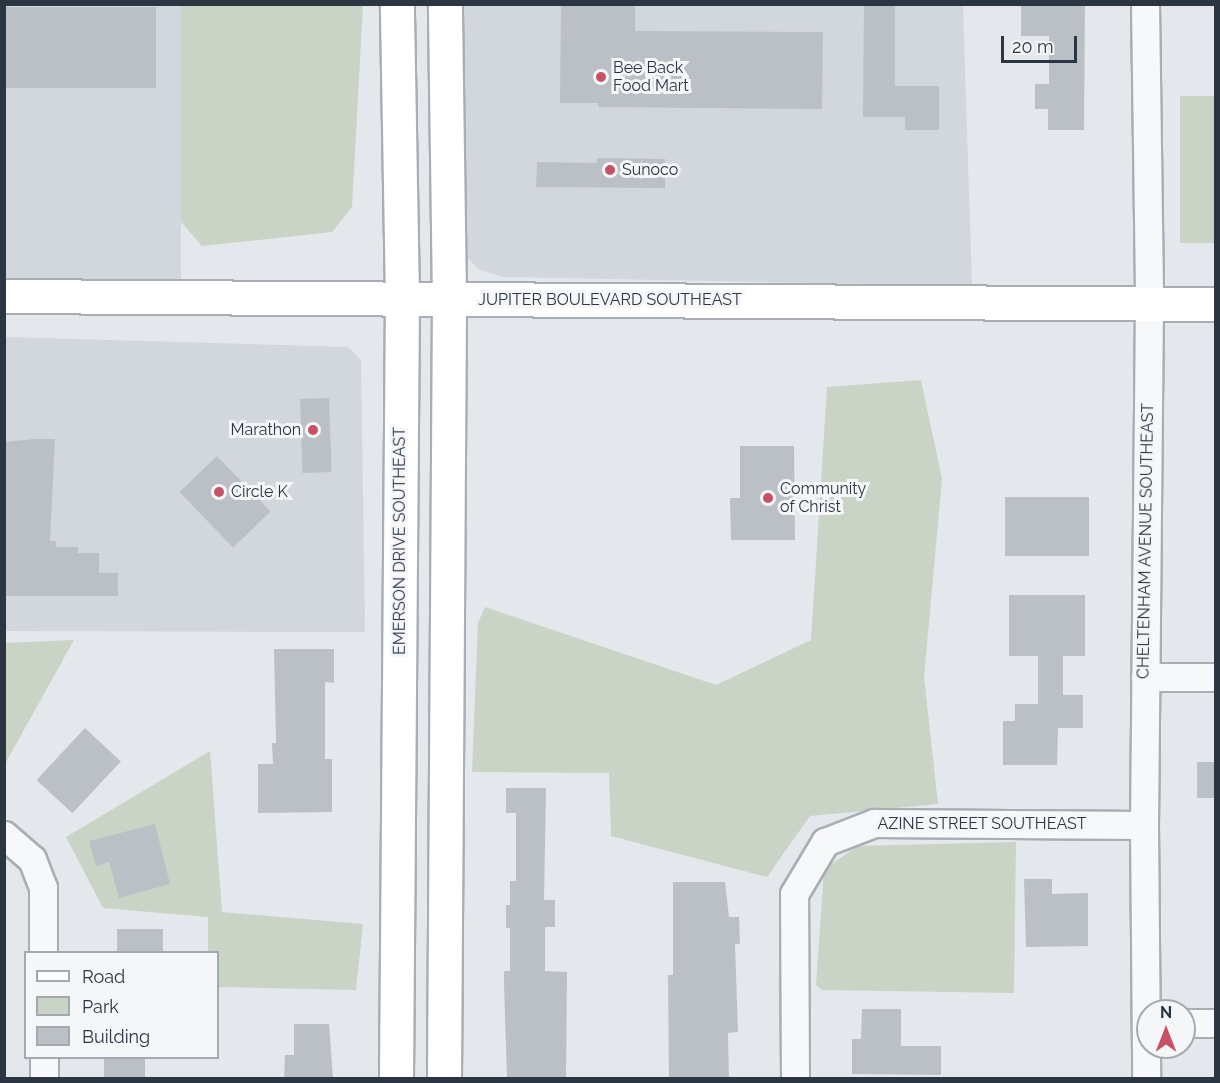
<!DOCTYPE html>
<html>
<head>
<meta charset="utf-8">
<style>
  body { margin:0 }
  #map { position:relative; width:1220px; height:1083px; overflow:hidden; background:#e4e7eb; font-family:Raleway,sans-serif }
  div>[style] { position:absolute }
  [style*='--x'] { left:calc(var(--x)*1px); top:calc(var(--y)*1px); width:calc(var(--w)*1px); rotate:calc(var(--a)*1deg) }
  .built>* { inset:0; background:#d2d6dd; transform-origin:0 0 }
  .green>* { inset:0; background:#cad4c6; transform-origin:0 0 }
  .building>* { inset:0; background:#bbc0c7; transform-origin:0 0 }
  .roads { filter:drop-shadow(2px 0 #a9aeb5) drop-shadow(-2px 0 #a9aeb5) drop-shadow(0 2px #a9aeb5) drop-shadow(0 -2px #a9aeb5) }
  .street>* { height:27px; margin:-13.5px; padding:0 13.5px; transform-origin:13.5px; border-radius:13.5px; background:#f7f8f9 }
  .secondary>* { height:33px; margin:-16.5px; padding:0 16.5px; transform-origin:16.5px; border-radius:16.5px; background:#fff }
  .dots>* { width:16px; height:16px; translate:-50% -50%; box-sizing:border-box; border:3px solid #f4f6f8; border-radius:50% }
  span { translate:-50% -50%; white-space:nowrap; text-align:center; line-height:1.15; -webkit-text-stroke:6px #f4f6f8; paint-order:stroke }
  .poi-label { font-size:16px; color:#2c3542 }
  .left { translate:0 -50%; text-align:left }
  .right { translate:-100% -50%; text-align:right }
  .street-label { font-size:16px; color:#2c3542 }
  .frame { position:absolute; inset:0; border:6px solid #2c3542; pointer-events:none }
  .legend { position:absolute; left:24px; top:951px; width:195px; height:108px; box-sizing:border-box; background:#f4f6f8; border:2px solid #a4a9af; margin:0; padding:8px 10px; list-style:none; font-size:18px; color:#2c3542 }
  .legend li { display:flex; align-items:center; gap:12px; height:30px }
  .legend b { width:30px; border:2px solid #a4a9af }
  .north { position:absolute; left:1136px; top:999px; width:60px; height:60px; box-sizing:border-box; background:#f4f6f8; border:2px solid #a4a9af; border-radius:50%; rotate:0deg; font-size:16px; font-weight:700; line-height:24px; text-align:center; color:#2c3542 }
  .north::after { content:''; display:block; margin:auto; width:21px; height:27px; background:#c75266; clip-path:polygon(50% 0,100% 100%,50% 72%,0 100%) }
  .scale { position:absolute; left:1001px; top:36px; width:76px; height:27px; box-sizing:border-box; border:3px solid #2c3542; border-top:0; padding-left:8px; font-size:18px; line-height:21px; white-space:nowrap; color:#2c3542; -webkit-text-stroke:4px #f4f6f8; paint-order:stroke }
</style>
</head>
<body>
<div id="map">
  <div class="built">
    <div style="left:4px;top:5px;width:177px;height:274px"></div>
    <div style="clip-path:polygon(460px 5px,963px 5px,972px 286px,503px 277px,478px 269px,461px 250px)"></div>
    <div style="clip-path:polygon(5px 337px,348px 347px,361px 360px,365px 632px,5px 631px)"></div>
  </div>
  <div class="green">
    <div style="clip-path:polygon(181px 5px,363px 5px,352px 207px,332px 232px,202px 246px,181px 222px)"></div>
    <div style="left:1180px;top:96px;width:35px;height:147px"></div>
    <div style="clip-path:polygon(921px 380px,942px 479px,924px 677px,938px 804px,810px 816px,767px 877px,611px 836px,609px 773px,472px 772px,478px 623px,485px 607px,716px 685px,811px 640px,827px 387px)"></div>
    <div style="clip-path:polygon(74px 640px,5px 764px,5px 643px)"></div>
    <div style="clip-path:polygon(210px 751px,222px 912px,363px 924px,356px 990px,218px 987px,218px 952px,208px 952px,208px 917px,103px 908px,66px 837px)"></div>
    <div style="clip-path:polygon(1016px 842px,1014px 993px,822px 990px,816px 985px,824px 869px,858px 846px)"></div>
  </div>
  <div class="building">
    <div style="clip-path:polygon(561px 4px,635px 4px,635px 31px,823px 32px,822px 109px,598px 107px,598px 103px,560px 103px)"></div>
    <div style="clip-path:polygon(864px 4px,895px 4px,895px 86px,939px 86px,939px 130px,905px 130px,905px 117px,863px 117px)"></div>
    <div style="clip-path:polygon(1021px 4px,1085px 4px,1084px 130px,1048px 130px,1048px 109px,1035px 109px,1035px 84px,1049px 84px,1049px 36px,1021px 36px)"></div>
    <div style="left:4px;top:7px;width:152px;height:81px"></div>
    <div style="clip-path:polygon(597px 158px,665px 159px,665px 188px,536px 187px,537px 162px,597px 163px)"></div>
    <div style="left:329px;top:398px;width:74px;height:29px;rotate:88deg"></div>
    <div style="clip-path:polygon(35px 439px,55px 439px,50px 541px,56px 541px,56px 547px,78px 547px,78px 553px,99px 553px,99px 573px,118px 573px,118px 596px,4px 596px,4px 442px)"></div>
    <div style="clip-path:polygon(740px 446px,794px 446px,795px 540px,731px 540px,730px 498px,740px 498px)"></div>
    <div style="left:217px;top:456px;width:77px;height:52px;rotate:46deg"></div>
    <div style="left:1005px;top:497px;width:84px;height:59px"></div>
    <div style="clip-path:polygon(1009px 595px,1085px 595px,1085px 656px,1063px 656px,1063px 695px,1083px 695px,1083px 728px,1058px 728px,1057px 765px,1003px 765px,1003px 721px,1015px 721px,1015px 704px,1038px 704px,1038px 656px,1009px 656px)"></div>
    <div style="clip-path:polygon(274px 649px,334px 649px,334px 683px,325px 682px,325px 759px,332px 759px,332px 812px,258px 813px,258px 764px,273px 764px,272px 743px,276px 743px)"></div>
    <div style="left:85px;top:728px;width:49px;height:71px;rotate:43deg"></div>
    <div style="left:1197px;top:762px;width:18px;height:36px"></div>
    <div style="clip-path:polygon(506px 788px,546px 788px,544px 900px,555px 900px,555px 927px,545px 927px,545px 971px,567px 972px,566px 1078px,507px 1078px,504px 984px,504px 971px,510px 971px,510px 928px,506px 928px,506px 905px,510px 905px,510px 881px,516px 881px,516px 813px,506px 813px)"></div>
    <div style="clip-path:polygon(155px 824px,170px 884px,119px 898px,109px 862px,96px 866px,89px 841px)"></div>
    <div style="clip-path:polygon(1024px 879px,1052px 879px,1052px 894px,1088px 893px,1088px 946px,1026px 947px)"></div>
    <div style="clip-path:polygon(673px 882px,725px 882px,729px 917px,739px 917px,740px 944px,735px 944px,738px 1032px,728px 1033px,729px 1078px,669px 1078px,668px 975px,673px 975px)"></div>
    <div style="left:117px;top:929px;width:46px;height:23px"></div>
    <div style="clip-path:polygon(862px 1009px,901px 1009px,901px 1046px,941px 1046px,941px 1075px,852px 1074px,852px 1039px,861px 1039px)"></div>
    <div style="clip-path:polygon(294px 1024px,329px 1024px,333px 1078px,284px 1078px,285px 1055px,294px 1055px)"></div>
    <div style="left:104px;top:1058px;width:41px;height:20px"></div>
  </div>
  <div class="roads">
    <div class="street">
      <div style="--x:1145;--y:4;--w:300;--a:89.2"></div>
      <div style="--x:1149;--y:304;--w:521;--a:90.55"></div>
      <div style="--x:1144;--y:825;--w:253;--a:89.5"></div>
      <div style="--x:1145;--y:677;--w:71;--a:0"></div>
      <div style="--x:4;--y:835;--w:37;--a:41"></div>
      <div style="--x:32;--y:859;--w:30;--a:69"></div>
      <div style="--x:43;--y:887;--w:65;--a:90"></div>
      <div style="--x:1184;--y:1023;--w:32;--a:0"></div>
      <div style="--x:44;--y:1058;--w:20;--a:90"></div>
      <div style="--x:795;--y:1078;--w:184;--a:-90.3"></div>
      <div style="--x:794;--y:894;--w:61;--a:-59.2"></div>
      <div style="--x:825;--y:842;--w:53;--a:-21.2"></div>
      <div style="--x:874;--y:823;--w:270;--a:0.4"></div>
    </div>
    <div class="secondary">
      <div style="--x:4;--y:296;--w:1212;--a:0.38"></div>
      <div style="--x:396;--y:1078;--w:779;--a:-89.56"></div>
      <div style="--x:402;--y:299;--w:295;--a:-91"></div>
      <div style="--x:444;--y:1078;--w:779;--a:-89.63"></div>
      <div style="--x:449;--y:299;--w:295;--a:-90.8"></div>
    </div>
  </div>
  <div class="dots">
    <div style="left:601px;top:77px;background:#c75266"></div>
    <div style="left:610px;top:170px;background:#c75266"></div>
    <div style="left:313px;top:430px;background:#c75266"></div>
    <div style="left:219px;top:492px;background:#c75266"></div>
    <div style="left:768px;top:498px;background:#c75266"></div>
  </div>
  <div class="poi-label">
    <span class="left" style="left:613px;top:77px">Bee Back<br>Food Mart</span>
    <span class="left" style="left:622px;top:170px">Sunoco</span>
    <span class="right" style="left:301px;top:430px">Marathon</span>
    <span class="left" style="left:780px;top:498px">Community<br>of Christ</span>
    <span class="left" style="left:231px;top:492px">Circle K</span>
  </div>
  <div class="street-label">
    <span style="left:610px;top:300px">JUPITER BOULEVARD SOUTHEAST</span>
    <span style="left:400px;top:541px;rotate:-90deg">EMERSON DRIVE SOUTHEAST</span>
    <span style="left:1146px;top:541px;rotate:-89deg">CHELTENHAM AVENUE SOUTHEAST</span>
    <span style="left:982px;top:824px">AZINE STREET SOUTHEAST</span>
  </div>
  <div class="frame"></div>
  <ul class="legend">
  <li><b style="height:8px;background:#fff"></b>Road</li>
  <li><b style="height:16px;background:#cad4c6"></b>Park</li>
  <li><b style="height:16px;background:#bbc0c7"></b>Building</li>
  </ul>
  <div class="north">N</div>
  <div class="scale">20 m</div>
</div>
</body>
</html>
